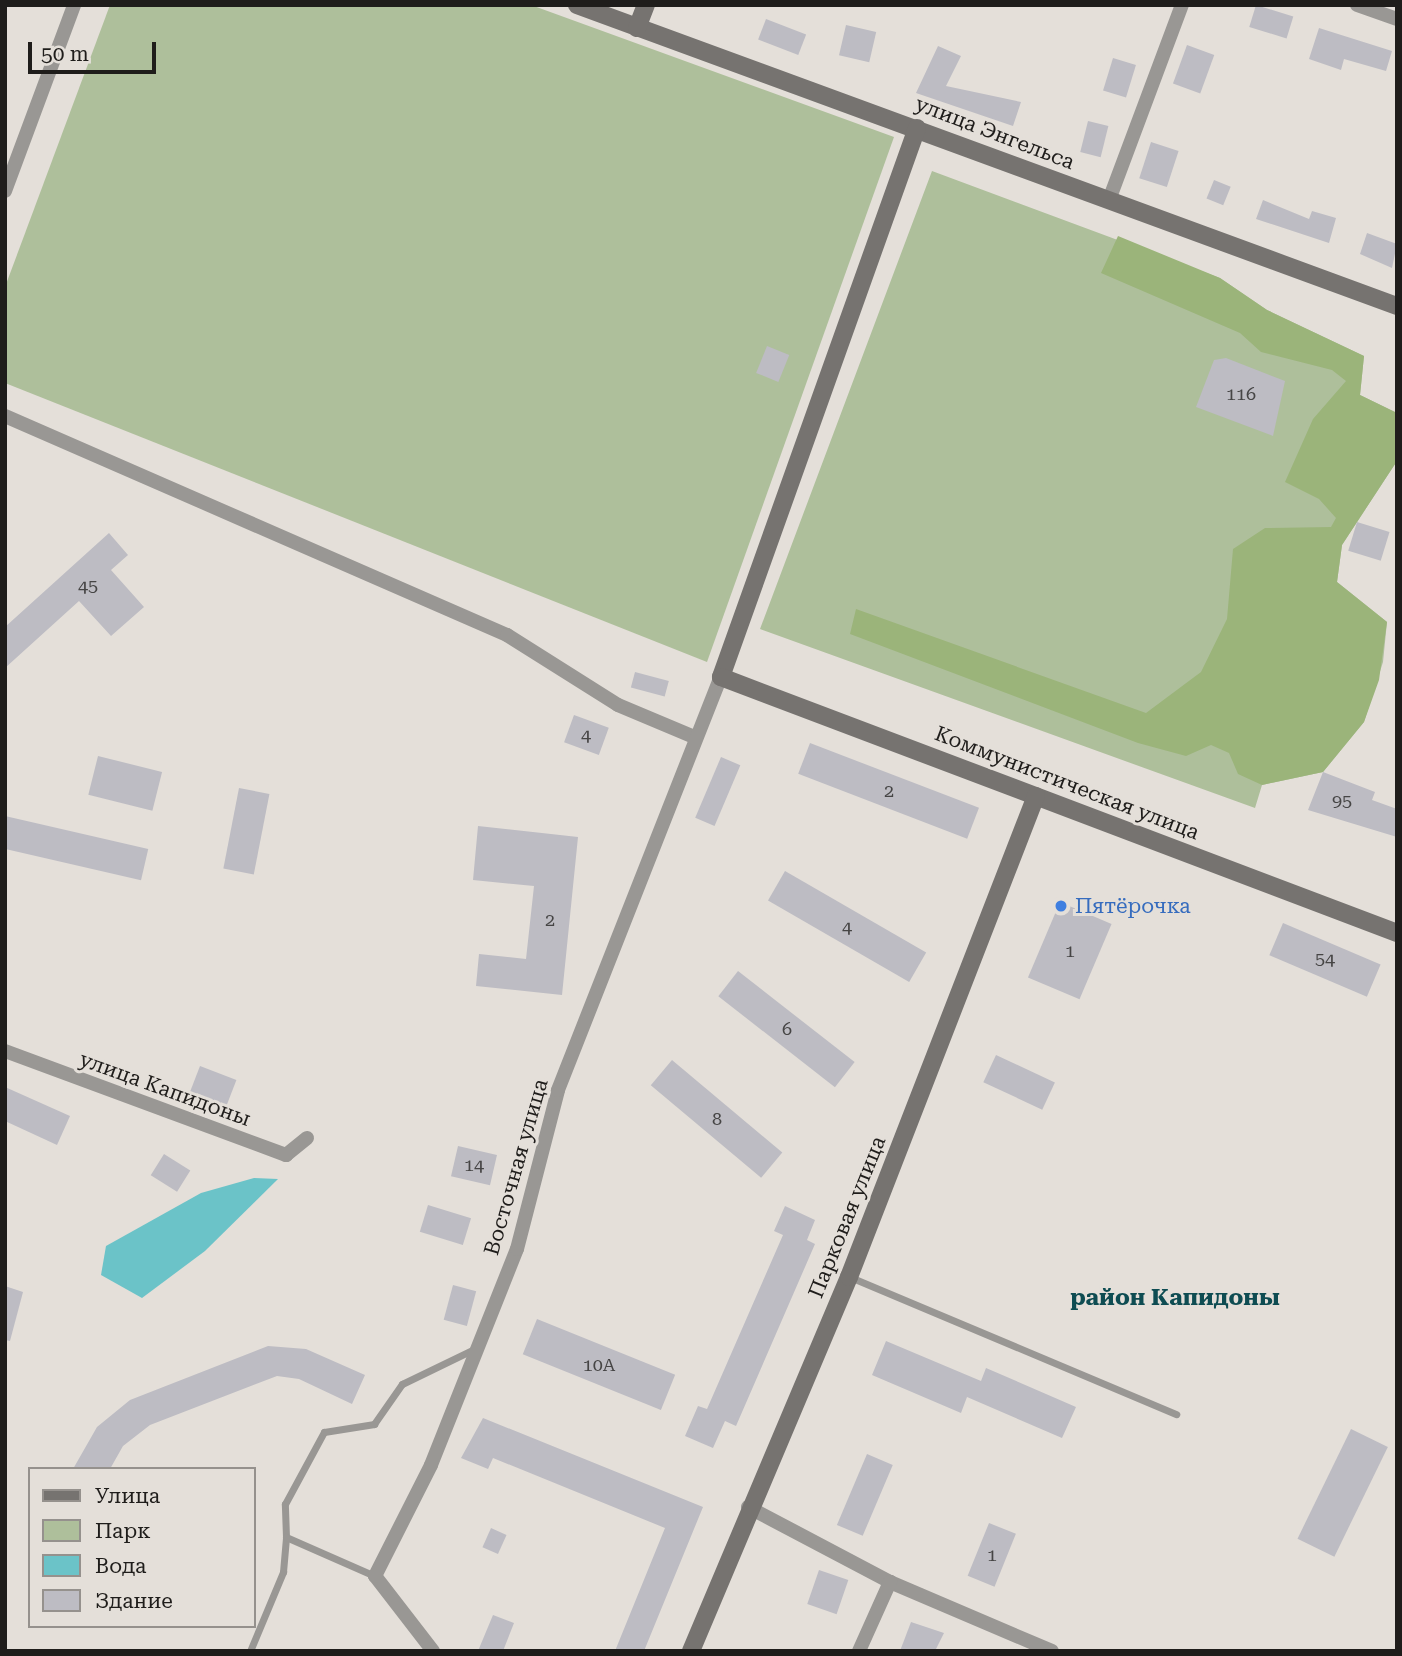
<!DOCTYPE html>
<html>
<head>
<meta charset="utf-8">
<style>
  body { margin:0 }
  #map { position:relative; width:1402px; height:1656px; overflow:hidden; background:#e4dfd9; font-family:"Roboto Serif",serif }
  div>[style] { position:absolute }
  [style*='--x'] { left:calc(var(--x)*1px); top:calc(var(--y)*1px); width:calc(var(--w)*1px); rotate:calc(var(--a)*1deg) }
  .green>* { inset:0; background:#aebf9b }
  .forest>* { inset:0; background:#9bb47a }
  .water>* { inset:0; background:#6bc3c8 }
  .building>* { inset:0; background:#bdbcc3; transform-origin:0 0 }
  .lane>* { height:7px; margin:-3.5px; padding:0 3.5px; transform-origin:3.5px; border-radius:3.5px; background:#999794 }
  .street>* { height:14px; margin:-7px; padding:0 7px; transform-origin:7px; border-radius:7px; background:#999794 }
  .secondary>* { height:18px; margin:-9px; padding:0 9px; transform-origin:9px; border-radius:9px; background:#767370 }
  .dots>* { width:19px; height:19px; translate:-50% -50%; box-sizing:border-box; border:4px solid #e4dfd9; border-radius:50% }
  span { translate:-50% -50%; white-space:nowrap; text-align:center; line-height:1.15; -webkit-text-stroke:6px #e4dfd9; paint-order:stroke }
  .number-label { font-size:18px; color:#464545 }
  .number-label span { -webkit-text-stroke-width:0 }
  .street-label { font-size:21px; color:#1f1d1b }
  .shop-label { font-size:21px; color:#366cbe }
  .left { translate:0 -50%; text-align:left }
  .neighbourhood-label { font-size:23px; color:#0e4c52; font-weight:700 }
  .frame { position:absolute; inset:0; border:7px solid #1f1d1b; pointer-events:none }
  .legend { position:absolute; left:28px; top:1467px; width:228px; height:161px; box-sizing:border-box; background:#e4dfd9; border:2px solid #95918d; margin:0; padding:9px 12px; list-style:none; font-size:21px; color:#1f1d1b }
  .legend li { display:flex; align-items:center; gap:14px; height:35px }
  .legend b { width:35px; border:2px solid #95918d }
  .scale { position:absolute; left:28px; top:42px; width:128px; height:32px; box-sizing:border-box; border:4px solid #1f1d1b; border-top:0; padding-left:9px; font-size:21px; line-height:24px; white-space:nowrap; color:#1f1d1b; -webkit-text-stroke:5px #e4dfd9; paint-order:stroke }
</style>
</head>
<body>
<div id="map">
  <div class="green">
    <div style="clip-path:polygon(110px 5px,531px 5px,894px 137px,707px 662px,5px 383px,5px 287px)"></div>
    <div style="clip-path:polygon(932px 171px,1220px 278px,1267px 310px,1364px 356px,1360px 395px,1397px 413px,1397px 461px,1342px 545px,1337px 582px,1387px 622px,1383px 662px,1364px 722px,1323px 772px,1262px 785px,1255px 808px,760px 629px)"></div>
  </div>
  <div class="forest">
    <div style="clip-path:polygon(1118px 236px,1220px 278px,1267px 310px,1364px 356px,1360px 395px,1397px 413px,1397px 461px,1342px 545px,1337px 582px,1387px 622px,1379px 680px,1364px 722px,1323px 772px,1262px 785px,1238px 774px,1229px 753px,1211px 745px,1186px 756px,1138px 743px,850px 634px,856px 609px,1146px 713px,1201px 672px,1227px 619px,1233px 549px,1265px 528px,1331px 527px,1336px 518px,1319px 499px,1285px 482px,1313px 419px,1346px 381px,1332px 370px,1261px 352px,1240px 333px,1101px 273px)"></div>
  </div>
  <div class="water">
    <div style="clip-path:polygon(254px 1178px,278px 1179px,205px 1251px,142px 1298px,101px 1275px,106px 1246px,201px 1193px)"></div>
  </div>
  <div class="building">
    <div style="left:1256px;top:5px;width:39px;height:23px;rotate:17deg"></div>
    <div style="left:766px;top:19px;width:43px;height:22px;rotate:21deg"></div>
    <div style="left:846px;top:25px;width:31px;height:31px;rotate:13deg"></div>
    <div style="clip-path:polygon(1319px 28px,1392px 51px,1386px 71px,1344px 59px,1341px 70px,1309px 59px)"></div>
    <div style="left:1187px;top:45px;width:29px;height:41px;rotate:20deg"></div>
    <div style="clip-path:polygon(938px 46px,961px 56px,946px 86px,1021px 102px,1013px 126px,916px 93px)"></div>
    <div style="left:1113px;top:58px;width:24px;height:34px;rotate:17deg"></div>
    <div style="left:1088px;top:121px;width:21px;height:32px;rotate:14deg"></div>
    <div style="left:1151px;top:142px;width:29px;height:38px;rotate:18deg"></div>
    <div style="left:1214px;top:180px;width:18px;height:20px;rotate:22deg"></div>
    <div style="clip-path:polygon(1263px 200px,1309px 219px,1312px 211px,1336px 218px,1329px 243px,1256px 219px)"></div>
    <div style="clip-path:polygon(1367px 233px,1397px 244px,1392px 268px,1360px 254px)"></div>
    <div style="left:767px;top:346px;width:24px;height:29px;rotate:22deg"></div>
    <div style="clip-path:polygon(1226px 358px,1285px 381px,1273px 436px,1196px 407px,1214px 360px)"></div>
    <div style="left:1357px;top:522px;width:34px;height:30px;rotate:17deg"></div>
    <div style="clip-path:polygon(109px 533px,128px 555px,111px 570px,144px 607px,111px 636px,79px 601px,5px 668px,5px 627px)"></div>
    <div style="left:635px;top:672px;width:35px;height:16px;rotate:15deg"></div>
    <div style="left:574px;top:715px;width:37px;height:29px;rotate:20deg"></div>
    <div style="left:810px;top:743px;width:181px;height:33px;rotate:21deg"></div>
    <div style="left:98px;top:756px;width:66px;height:40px;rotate:14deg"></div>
    <div style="left:721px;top:757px;width:21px;height:66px;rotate:23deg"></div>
    <div style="clip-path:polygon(1323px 772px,1375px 792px,1372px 800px,1397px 809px,1397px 837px,1308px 810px)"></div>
    <div style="left:239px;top:788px;width:31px;height:82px;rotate:11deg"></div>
    <div style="left:5px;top:816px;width:147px;height:32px;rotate:13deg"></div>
    <div style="clip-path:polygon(478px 826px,578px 837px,562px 995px,476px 986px,479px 954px,526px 959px,534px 886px,473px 880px)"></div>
    <div style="left:785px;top:871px;width:163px;height:34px;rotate:30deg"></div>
    <div style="left:1060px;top:902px;width:56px;height:82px;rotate:23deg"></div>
    <div style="left:1283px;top:923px;width:106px;height:35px;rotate:23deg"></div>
    <div style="left:738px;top:971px;width:148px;height:32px;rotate:38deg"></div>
    <div style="left:996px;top:1055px;width:65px;height:30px;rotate:25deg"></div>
    <div style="left:672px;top:1060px;width:144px;height:33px;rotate:40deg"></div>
    <div style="left:200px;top:1066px;width:39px;height:32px;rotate:21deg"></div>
    <div style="clip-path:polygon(5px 1087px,70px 1116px,57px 1145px,5px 1121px)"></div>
    <div style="left:458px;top:1146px;width:40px;height:31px;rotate:13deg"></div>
    <div style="left:164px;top:1154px;width:31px;height:25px;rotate:32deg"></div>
    <div style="left:428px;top:1205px;width:45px;height:28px;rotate:17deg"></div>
    <div style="clip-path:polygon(785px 1206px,815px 1220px,807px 1240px,815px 1244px,736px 1426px,725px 1421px,713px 1448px,685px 1436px,698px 1406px,707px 1409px,783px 1235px,774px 1231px)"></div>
    <div style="left:453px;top:1285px;width:24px;height:36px;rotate:15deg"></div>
    <div style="clip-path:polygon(5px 1286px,23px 1292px,10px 1341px,5px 1340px)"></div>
    <div style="left:537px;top:1319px;width:149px;height:38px;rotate:22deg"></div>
    <div style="clip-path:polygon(886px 1341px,981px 1381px,986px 1368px,1076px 1407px,1062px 1438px,967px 1397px,961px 1413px,872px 1375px)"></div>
    <div style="clip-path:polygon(268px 1346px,306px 1349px,365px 1375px,352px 1404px,299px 1379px,277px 1376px,150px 1425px,123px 1446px,110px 1469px,73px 1469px,97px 1427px,130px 1400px)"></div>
    <div style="clip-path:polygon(483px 1418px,703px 1507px,644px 1651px,615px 1651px,665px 1528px,493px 1458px,488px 1469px,461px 1458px)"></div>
    <div style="left:1351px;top:1429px;width:41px;height:122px;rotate:26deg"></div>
    <div style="left:867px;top:1454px;width:28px;height:77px;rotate:23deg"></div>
    <div style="left:989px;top:1523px;width:29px;height:57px;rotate:22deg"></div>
    <div style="left:491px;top:1528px;width:17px;height:21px;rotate:24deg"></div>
    <div style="left:819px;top:1570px;width:31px;height:36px;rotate:19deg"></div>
    <div style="clip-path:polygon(493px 1615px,514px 1623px,503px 1651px,478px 1651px)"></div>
    <div style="clip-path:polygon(911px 1622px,944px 1633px,935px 1651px,900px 1651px)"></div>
  </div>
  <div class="lane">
    <div style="--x:850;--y:1277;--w:354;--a:22.8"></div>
    <div style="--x:286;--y:1537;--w:33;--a:-92"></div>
    <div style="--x:285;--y:1504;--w:82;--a:-61.6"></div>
    <div style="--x:324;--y:1432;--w:51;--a:-9.1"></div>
    <div style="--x:374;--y:1424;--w:49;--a:-55"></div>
    <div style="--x:402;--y:1384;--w:80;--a:-25.9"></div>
    <div style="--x:250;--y:1651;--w:86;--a:-67.3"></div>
    <div style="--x:283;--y:1572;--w:35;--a:-85"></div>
    <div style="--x:286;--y:1537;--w:97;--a:23.7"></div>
  </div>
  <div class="street">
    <div style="--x:1357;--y:5;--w:42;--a:19.3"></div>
    <div style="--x:5;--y:191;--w:198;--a:-69.6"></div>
    <div style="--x:1109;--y:200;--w:208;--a:-69.5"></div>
    <div style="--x:5;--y:416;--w:548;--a:23.57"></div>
    <div style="--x:507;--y:635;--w:131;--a:32.2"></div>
    <div style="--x:618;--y:705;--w:82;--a:22.8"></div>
    <div style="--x:5;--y:1051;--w:300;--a:20.3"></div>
    <div style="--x:286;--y:1155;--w:27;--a:-39"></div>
    <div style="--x:748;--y:1507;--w:161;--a:27.8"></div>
    <div style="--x:890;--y:1582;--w:176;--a:23.1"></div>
    <div style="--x:433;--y:1651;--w:95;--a:-127.7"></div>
    <div style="--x:375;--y:1576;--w:124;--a:-63.2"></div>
    <div style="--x:431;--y:1465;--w:232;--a:-68.3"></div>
    <div style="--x:517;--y:1249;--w:164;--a:-75.5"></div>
    <div style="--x:558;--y:1090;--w:444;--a:-68.5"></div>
    <div style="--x:859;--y:1651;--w:76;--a:-65.8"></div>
  </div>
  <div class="secondary">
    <div style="--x:577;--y:5;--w:873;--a:20.16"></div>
    <div style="--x:637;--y:28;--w:25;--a:-69"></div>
    <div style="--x:917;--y:128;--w:583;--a:109.65"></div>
    <div style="--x:721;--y:677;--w:723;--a:20.74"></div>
    <div style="--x:691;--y:1651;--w:406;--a:-67.1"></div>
    <div style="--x:849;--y:1277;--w:516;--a:-68.76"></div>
  </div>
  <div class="dots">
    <div style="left:1061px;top:906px;background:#3f7fe0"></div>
  </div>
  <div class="number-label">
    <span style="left:1241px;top:394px">116</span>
    <span style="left:88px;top:586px">45</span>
    <span style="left:586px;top:735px">4</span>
    <span style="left:889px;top:791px">2</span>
    <span style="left:1342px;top:801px">95</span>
    <span style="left:550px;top:920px">2</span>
    <span style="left:847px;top:927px">4</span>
    <span style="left:1070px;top:951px">1</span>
    <span style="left:1325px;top:959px">54</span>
    <span style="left:787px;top:1029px">6</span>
    <span style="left:717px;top:1119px">8</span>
    <span style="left:474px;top:1165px">14</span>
    <span style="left:599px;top:1365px">10А</span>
    <span style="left:992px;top:1555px">1</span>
  </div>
  <div class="street-label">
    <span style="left:995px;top:133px;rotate:21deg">улица Энгельса</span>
    <span style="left:1067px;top:783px;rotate:21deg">Коммунистическая улица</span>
    <span style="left:165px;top:1089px;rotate:20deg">улица Капидоны</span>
    <span style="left:516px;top:1167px;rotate:-74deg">Восточная улица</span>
    <span style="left:847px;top:1217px;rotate:-68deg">Парковая улица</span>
  </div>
  <div class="shop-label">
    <span class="left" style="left:1075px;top:906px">Пятёрочка</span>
  </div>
  <div class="neighbourhood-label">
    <span style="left:1175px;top:1298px">район Капидоны</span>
  </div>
  <div class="frame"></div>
  <ul class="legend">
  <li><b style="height:9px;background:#767370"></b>Улица</li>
  <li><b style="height:19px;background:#aebf9b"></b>Парк</li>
  <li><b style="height:19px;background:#6bc3c8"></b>Вода</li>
  <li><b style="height:19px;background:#bdbcc3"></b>Здание</li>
  </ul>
  <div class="scale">50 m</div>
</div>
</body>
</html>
